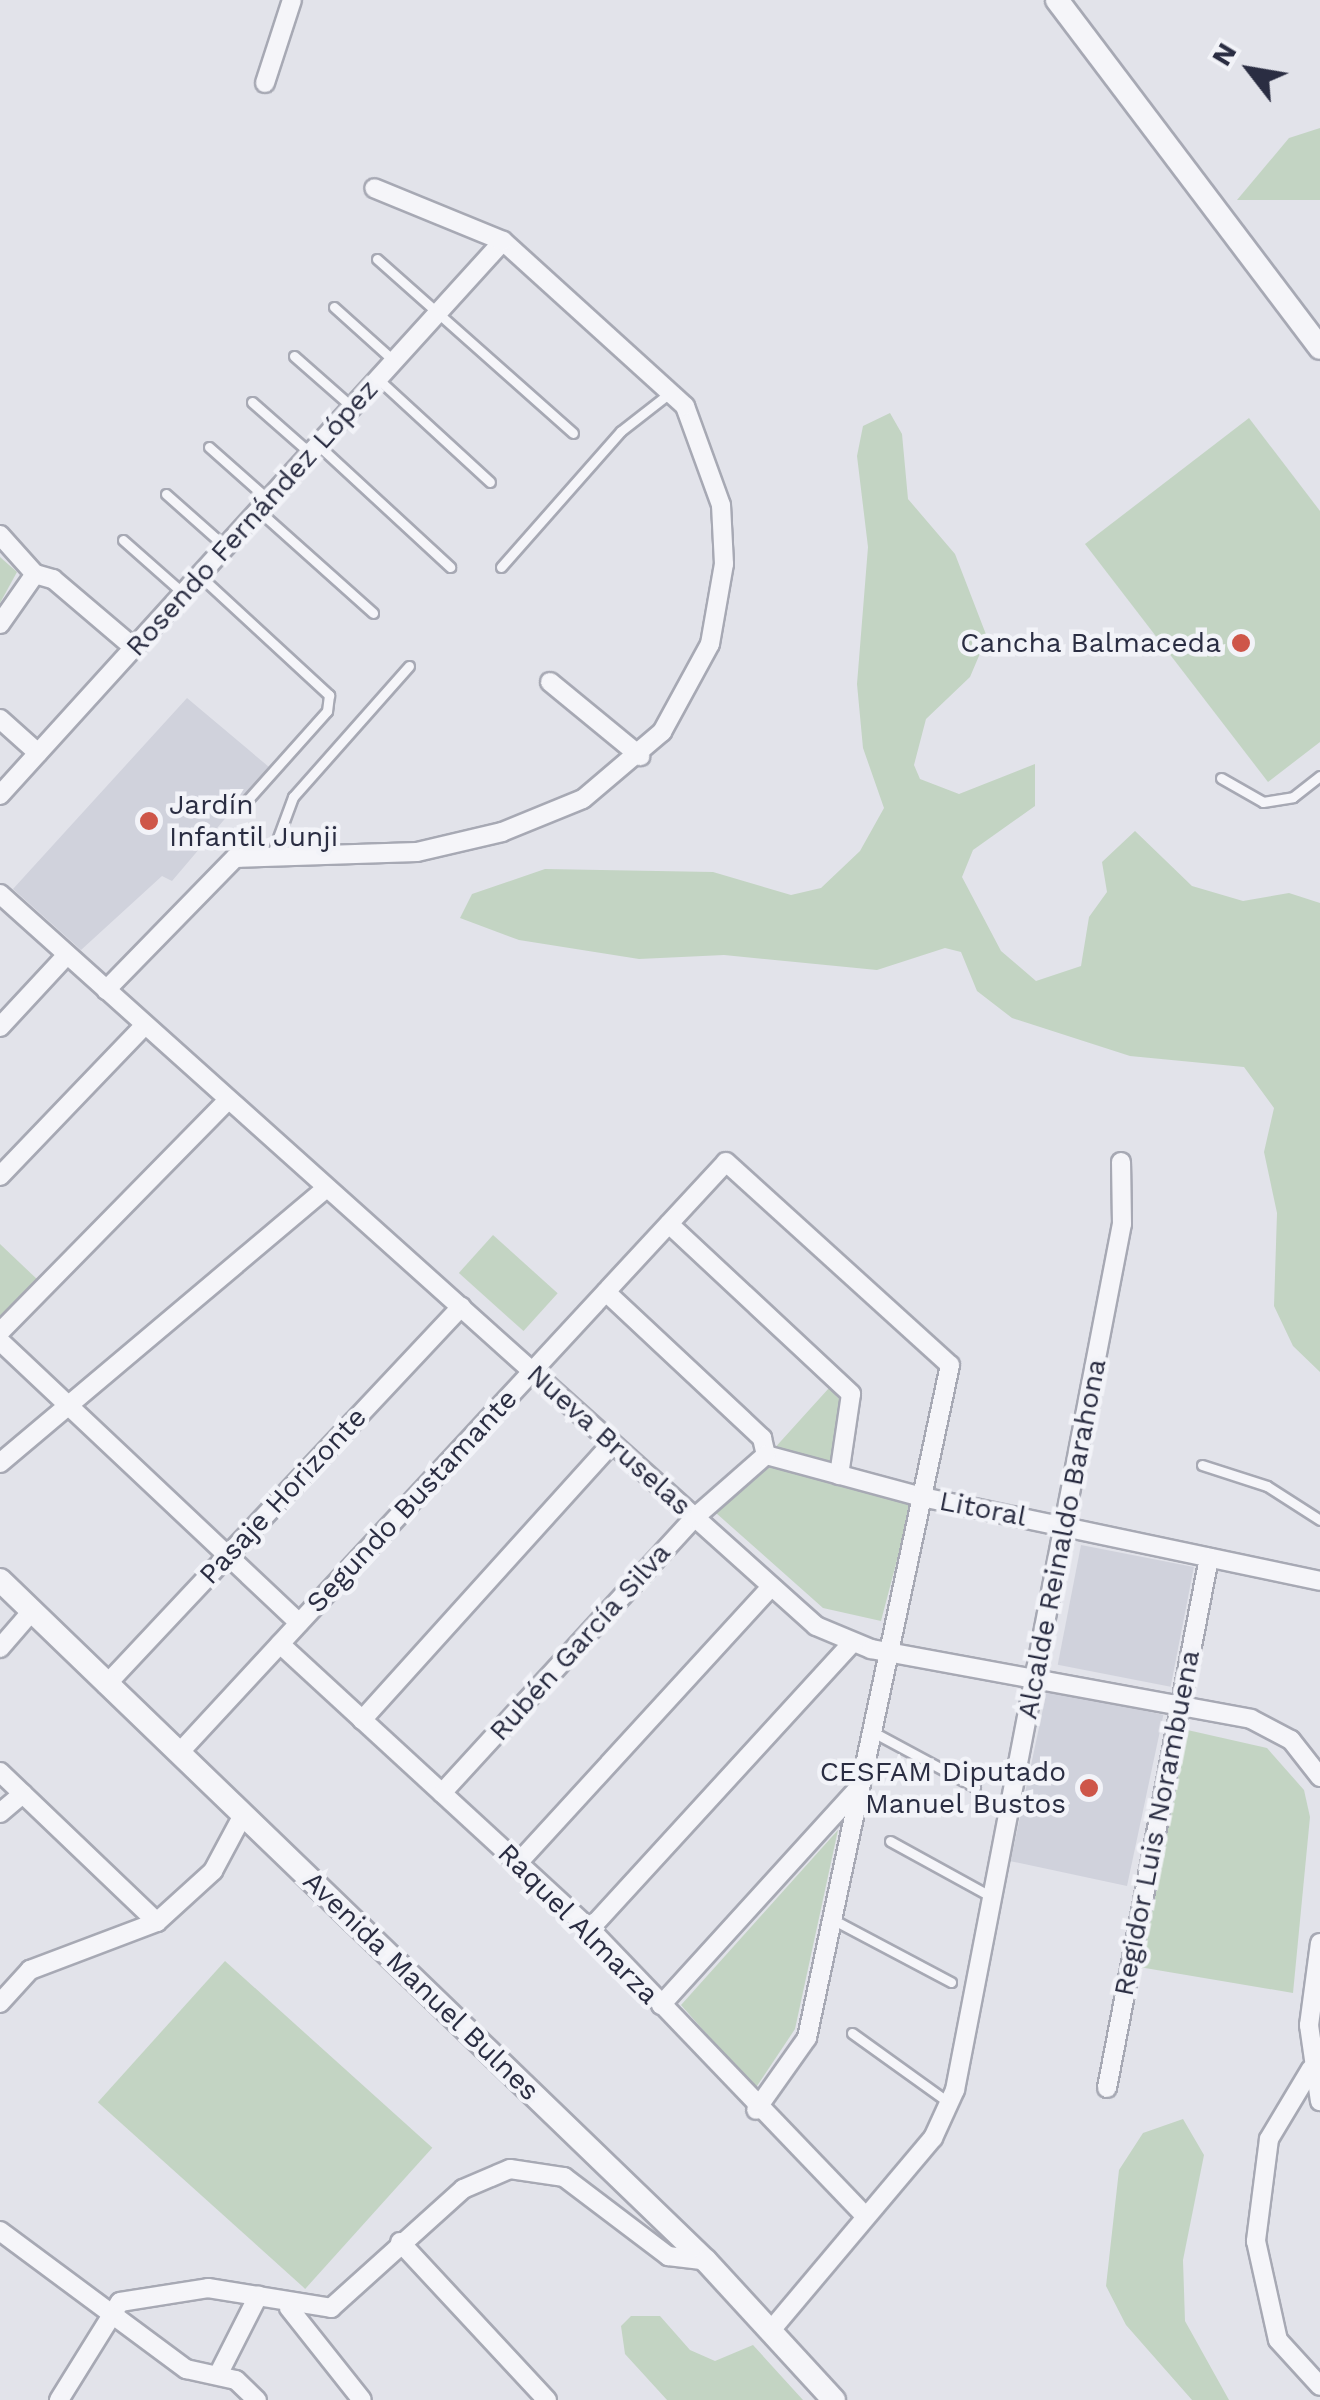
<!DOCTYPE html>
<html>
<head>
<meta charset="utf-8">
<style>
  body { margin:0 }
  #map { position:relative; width:1320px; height:2400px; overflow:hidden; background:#e2e3ea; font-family:"Work Sans",sans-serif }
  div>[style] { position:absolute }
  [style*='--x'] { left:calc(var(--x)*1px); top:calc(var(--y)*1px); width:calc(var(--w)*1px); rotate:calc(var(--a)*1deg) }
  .built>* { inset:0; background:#d0d2dc; transform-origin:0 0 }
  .green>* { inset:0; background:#c3d4c3; transform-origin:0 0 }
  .roads { filter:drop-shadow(2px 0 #a7a9b4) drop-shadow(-2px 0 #a7a9b4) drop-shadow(0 2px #a7a9b4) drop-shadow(0 -2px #a7a9b4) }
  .service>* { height:9px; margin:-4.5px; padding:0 4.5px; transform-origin:4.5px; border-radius:4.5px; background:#f5f5f9 }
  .minor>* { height:18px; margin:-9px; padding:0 9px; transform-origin:9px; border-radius:9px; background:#f5f5f9 }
  .tertiary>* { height:22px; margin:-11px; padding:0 11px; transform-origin:11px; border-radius:11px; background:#f5f5f9 }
  .dots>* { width:28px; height:28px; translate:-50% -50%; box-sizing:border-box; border:5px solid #f2f3f8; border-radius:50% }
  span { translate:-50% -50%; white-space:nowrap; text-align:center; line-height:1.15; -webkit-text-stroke:9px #f2f3f8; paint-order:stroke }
  .street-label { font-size:28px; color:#2a2d42 }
  .poi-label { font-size:28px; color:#2a2d42 }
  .right { translate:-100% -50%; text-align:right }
  .left { translate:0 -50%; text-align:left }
  .north { position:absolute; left:1200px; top:20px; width:100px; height:100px; -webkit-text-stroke:8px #f2f3f8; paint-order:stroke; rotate:301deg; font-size:28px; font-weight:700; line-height:40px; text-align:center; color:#2a2d42 }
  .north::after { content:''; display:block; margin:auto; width:35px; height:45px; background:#2a2d42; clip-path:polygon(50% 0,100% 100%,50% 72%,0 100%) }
</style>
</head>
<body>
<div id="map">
  <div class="built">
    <div style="clip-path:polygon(187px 698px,269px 767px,172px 881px,162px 876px,81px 950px,13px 889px)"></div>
    <div style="left:1081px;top:1545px;width:115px;height:122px;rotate:11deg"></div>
    <div style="left:1047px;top:1690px;width:119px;height:175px;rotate:12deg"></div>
  </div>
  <div class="green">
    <div style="clip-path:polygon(1320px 128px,1320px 200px,1237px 200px,1289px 138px)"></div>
    <div style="clip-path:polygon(890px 413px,902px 434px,908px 499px,955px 554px,987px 637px,970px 677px,926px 719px,914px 765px,920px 779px,959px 794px,1035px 764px,1035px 806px,973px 850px,962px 877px,1001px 951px,1036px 981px,1081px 966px,1089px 917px,1107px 892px,1102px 862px,1135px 831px,1192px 886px,1243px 901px,1289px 893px,1320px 903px,1320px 1372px,1293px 1346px,1274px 1306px,1277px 1213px,1264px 1152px,1274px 1108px,1244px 1067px,1130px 1056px,1012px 1018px,977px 991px,961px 952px,945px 948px,877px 970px,724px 955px,639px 959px,519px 940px,460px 918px,472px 894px,545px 869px,713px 872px,791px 895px,821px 888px,860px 851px,884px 808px,863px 748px,857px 684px,868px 547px,857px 456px,863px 426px)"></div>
    <div style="clip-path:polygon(1249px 418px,1320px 511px,1320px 742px,1268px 782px,1085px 544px)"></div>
    <div style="clip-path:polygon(0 557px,17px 572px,0 603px)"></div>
    <div style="left:493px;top:1235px;width:87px;height:51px;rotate:42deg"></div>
    <div style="clip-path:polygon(0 1244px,40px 1282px,0 1322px)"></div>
    <div style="clip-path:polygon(829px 1388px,842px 1402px,828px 1480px,912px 1503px,881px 1621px,823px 1608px,716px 1513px)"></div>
    <div style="clip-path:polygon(1183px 1729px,1267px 1748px,1304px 1790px,1310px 1817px,1293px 1993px,1139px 1967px)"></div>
    <div style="clip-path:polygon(838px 1830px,795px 2029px,755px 2089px,681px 2005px)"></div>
    <div style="left:225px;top:1961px;width:279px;height:190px;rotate:42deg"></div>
    <div style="clip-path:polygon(1183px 2119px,1204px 2155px,1183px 2260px,1185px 2321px,1229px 2400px,1192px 2400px,1126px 2325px,1106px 2286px,1119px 2170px,1143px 2133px)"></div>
    <div style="clip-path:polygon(631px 2316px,660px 2316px,690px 2350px,715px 2361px,753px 2345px,803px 2400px,667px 2400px,625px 2354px,621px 2326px)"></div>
  </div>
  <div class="roads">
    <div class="service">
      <div style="--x:377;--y:259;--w:262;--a:41.6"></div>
      <div style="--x:334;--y:307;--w:81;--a:42"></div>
      <div style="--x:294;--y:356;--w:77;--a:41.3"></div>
      <div style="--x:378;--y:379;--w:152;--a:42.6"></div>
      <div style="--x:252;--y:402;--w:77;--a:41.3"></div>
      <div style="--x:318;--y:445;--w:180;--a:42.7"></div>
      <div style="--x:209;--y:447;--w:80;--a:41.5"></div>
      <div style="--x:166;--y:494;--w:80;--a:41.5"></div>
      <div style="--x:259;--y:511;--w:153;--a:41.8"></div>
      <div style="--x:123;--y:540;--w:81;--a:41.5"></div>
      <div style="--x:501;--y:567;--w:181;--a:-48.6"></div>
      <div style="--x:621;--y:431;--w:63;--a:-38"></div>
      <div style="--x:200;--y:576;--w:176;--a:42.7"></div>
      <div style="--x:329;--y:695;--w:16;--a:97"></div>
      <div style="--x:327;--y:711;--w:127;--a:131.8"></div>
      <div style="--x:1221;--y:778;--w:48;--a:29.7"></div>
      <div style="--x:1263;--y:802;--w:30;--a:-9"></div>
      <div style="--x:1293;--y:797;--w:34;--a:-38"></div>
      <div style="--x:273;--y:851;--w:58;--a:-69.7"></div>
      <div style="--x:293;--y:797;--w:175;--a:-48.5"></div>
      <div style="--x:1202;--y:1465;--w:68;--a:17.9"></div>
      <div style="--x:1267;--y:1486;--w:63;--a:32.7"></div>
      <div style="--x:873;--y:1732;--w:116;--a:28.3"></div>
      <div style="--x:890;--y:1841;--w:116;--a:28.8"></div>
      <div style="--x:830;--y:1918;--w:137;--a:27.9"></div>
      <div style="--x:852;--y:2033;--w:118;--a:35.7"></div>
    </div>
    <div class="minor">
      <div style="--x:265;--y:83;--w:87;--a:-72"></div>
      <div style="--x:0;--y:535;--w:52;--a:48.1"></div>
      <div style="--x:35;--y:574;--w:19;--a:16"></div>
      <div style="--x:53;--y:579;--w:106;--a:40.4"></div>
      <div style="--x:0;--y:624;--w:61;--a:-55"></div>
      <div style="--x:550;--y:682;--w:117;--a:39.4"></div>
      <div style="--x:0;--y:719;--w:51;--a:41.8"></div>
      <div style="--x:0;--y:795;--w:748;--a:-47.76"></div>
      <div style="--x:0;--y:894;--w:1096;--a:41.89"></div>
      <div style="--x:816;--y:1626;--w:60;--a:22.7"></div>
      <div style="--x:871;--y:1649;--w:386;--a:10.4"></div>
      <div style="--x:1251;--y:1719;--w:45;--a:27.7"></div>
      <div style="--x:1291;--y:1740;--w:47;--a:51.9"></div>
      <div style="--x:106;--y:990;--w:185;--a:-45.7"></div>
      <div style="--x:235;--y:858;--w:182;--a:-1.9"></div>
      <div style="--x:417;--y:852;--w:87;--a:-13.2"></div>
      <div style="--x:502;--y:832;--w:87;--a:-22.2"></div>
      <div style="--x:583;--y:799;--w:104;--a:-40.3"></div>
      <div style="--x:662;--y:732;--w:100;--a:-61.4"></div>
      <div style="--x:710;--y:644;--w:81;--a:-80.1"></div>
      <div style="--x:724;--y:564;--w:59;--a:-92.9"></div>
      <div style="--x:721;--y:505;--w:105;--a:-110"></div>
      <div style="--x:685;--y:406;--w:246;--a:-137.8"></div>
      <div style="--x:503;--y:241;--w:139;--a:-157.7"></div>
      <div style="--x:0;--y:1027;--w:98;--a:-47.1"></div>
      <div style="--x:0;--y:1176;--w:209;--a:-46.2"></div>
      <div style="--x:669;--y:1224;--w:249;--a:43"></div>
      <div style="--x:851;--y:1394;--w:82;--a:98.4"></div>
      <div style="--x:606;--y:1292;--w:214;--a:43.1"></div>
      <div style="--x:762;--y:1438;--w:17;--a:77"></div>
      <div style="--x:0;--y:1332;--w:325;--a:-45.5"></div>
      <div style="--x:0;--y:1341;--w:411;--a:43.3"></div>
      <div style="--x:766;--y:1455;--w:162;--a:15.1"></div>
      <div style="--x:922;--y:1497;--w:407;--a:11.9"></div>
      <div style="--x:0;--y:1463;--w:427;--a:-40.1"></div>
      <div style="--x:280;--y:1644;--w:421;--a:42.6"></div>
      <div style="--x:590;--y:1929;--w:397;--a:46.2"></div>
      <div style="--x:0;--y:1648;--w:49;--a:-49.1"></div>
      <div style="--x:106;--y:1685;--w:519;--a:-46.8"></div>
      <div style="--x:362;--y:1720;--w:373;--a:-47.9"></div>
      <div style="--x:179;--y:1753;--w:805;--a:-47.21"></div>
      <div style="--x:726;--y:1162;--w:302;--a:42.2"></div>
      <div style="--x:950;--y:1365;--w:688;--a:102"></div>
      <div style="--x:807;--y:2038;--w:88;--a:125.3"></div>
      <div style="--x:0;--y:1772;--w:217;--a:43.7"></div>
      <div style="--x:442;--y:1793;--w:373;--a:-47.5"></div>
      <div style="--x:694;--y:1518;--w:96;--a:-41.2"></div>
      <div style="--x:0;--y:1813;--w:30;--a:-40"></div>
      <div style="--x:518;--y:1863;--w:373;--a:-47.5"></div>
      <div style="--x:590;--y:1929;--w:388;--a:-47.5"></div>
      <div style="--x:1320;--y:1943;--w:83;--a:97.6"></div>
      <div style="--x:1309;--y:2025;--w:77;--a:81.8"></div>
      <div style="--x:0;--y:2003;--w:45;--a:-47.7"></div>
      <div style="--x:30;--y:1970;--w:136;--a:-20.7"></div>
      <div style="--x:157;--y:1922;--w:76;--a:-42.3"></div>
      <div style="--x:213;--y:1871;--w:64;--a:-61.8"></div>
      <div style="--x:661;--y:2005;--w:290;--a:-47.7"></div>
      <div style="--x:1311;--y:2069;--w:82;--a:121"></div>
      <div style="--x:1269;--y:2139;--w:103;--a:97.3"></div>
      <div style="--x:1256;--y:2241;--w:101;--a:77.5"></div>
      <div style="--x:1278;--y:2340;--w:62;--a:47.6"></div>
      <div style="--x:1107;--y:2088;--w:540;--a:-79.11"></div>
      <div style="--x:0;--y:2231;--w:232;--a:36.6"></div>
      <div style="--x:186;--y:2369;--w:51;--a:12.4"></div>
      <div style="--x:236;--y:2380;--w:29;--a:44"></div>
      <div style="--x:400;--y:2242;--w:216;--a:47.1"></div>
      <div style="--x:289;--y:2308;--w:117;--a:51.6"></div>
      <div style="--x:772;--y:2329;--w:250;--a:-49.9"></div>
      <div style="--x:933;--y:2138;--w:53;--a:-65.4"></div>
      <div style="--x:955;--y:2090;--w:882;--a:-79.09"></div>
      <div style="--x:1122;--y:1224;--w:62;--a:-90.9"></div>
      <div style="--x:218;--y:2375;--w:89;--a:-63.1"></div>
      <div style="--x:59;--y:2400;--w:115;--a:-58.1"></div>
      <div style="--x:120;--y:2302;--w:89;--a:-9"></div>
      <div style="--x:208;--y:2288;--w:125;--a:9.2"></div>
      <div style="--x:331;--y:2308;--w:178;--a:-42"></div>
      <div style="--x:463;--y:2189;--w:51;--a:-23.1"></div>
      <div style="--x:510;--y:2169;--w:55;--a:8.4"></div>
      <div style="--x:564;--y:2177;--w:131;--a:37.2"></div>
      <div style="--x:668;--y:2256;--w:38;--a:7"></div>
    </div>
    <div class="tertiary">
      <div style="--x:1057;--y:0;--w:436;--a:52.9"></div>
      <div style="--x:0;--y:1580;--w:981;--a:43.97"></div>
      <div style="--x:706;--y:2261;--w:189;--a:47.4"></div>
    </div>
  </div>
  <div class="dots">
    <div style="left:1241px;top:643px;background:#ce5649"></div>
    <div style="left:149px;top:821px;background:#ce5649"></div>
    <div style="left:1089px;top:1788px;background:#ce5649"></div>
  </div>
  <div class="street-label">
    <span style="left:252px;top:518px;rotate:-48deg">Rosendo Fernández López</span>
    <span style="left:609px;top:1440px;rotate:42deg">Nueva Bruselas</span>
    <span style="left:283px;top:1496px;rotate:-47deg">Pasaje Horizonte</span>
    <span style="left:412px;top:1501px;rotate:-47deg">Segundo Bustamante</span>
    <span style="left:983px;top:1509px;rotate:11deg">Litoral</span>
    <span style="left:1062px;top:1539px;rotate:-79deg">Alcalde Reinaldo Barahona</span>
    <span style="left:580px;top:1642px;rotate:-48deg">Rubén García Silva</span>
    <span style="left:1157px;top:1823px;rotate:-79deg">Regidor Luis Norambuena</span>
    <span style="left:578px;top:1924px;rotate:45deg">Raquel Almarza</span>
    <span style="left:421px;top:1986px;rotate:44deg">Avenida Manuel Bulnes</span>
  </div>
  <div class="poi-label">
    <span class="right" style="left:1221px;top:643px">Cancha Balmaceda</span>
    <span class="left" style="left:169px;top:821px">Jardín<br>Infantil Junji</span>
    <span class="right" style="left:1066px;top:1788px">CESFAM Diputado<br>Manuel Bustos</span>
  </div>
  <div class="north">N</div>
</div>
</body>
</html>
